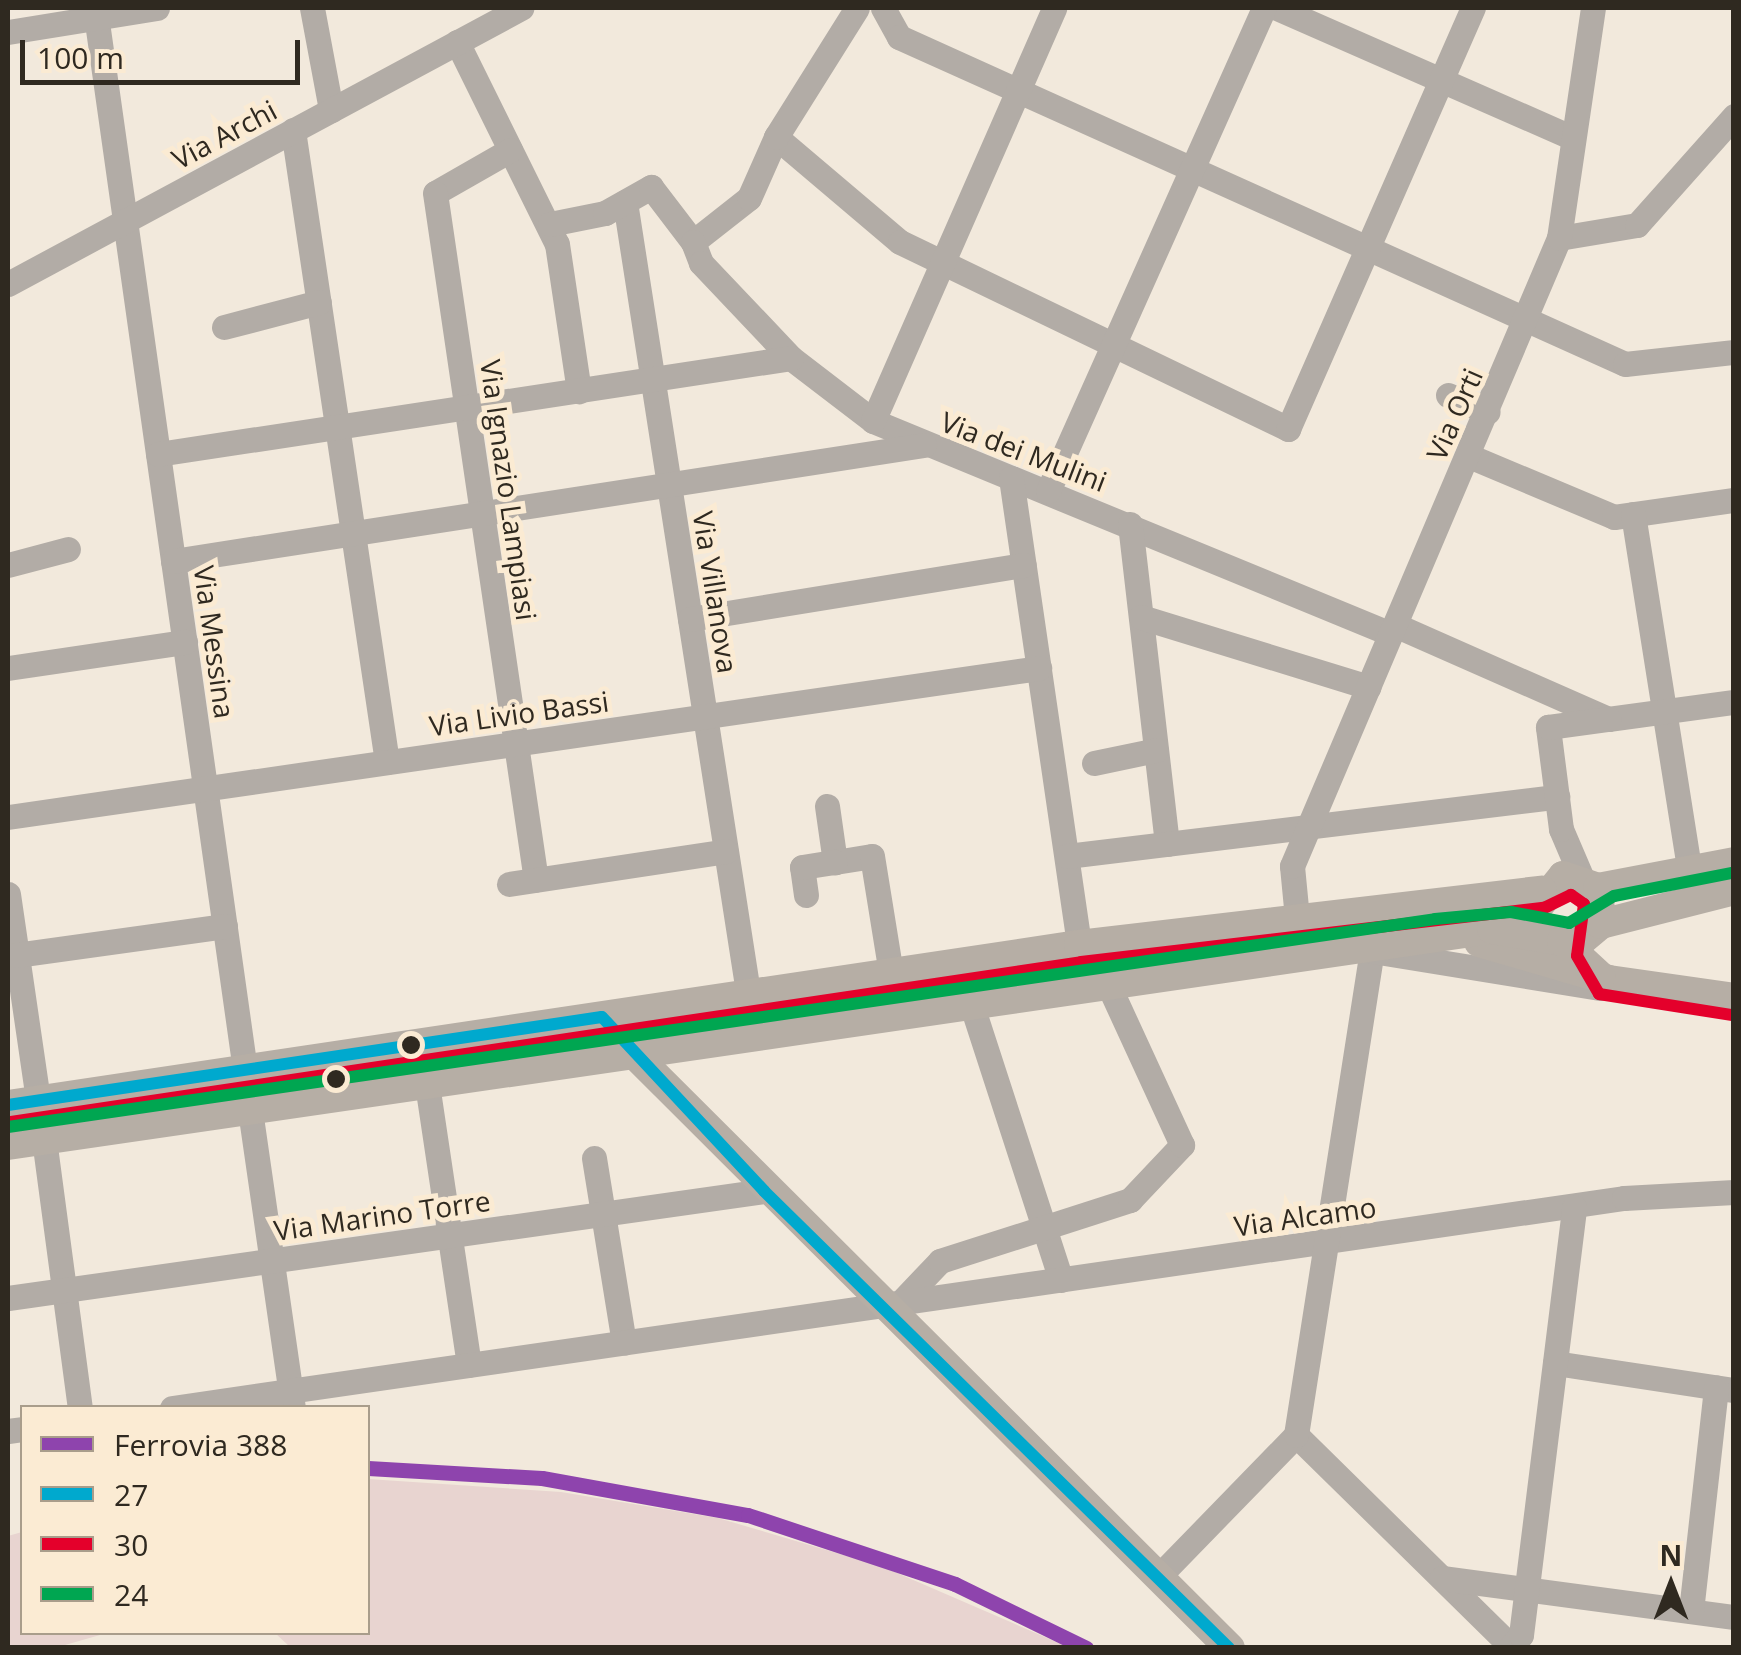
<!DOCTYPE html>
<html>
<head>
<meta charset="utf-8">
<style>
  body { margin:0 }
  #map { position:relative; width:1741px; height:1655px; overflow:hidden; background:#f2e9dc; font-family:"Open Sans",sans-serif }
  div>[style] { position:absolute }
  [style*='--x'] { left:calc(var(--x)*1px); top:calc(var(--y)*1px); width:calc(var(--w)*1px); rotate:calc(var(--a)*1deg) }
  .green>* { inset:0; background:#e8d4d0 }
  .minor>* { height:25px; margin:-12.5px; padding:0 12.5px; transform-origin:12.5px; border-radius:12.5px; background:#b2aca6 }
  .major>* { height:30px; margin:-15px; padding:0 15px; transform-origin:15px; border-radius:15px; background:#b6aea5 }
  .bus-1>* { height:12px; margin:-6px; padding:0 6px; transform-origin:6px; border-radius:6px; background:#00a9ce }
  .bus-2>* { height:12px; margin:-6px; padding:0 6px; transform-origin:6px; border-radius:6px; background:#e4002b }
  .bus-3>* { height:12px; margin:-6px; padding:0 6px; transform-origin:6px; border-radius:6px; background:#00a651 }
  .rail-1>* { height:15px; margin:-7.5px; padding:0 7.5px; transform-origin:7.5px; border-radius:7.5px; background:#8e44ad }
  .dots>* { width:28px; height:28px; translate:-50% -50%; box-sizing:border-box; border:5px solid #fbebd3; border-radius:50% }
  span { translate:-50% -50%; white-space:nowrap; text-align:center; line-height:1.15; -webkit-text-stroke:10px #fbebd3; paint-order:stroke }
  .street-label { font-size:28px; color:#2f2920 }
  .frame { position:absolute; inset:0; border:10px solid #2f2920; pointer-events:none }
  .legend { position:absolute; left:20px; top:1405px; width:350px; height:230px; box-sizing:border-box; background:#fbebd3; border:2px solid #a99d8b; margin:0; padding:12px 18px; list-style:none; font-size:30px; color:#2f2920 }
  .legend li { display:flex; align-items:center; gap:20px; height:50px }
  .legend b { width:50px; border:2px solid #a99d8b }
  .north { position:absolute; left:1621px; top:1535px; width:100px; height:100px; -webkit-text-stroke:8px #fbebd3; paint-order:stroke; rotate:0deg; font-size:28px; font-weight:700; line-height:40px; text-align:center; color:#2f2920 }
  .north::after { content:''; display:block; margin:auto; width:35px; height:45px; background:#2f2920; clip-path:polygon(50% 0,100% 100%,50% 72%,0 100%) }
  .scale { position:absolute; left:20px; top:40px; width:280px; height:45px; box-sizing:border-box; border:5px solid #2f2920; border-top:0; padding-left:12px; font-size:30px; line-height:35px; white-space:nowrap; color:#2f2920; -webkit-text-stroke:8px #fbebd3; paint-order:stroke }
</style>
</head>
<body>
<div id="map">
  <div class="green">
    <div style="clip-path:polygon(368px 1479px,561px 1492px,718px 1518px,881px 1566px,1068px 1647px,290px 1647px,275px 1633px,368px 1632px)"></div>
    <div style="clip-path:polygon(22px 1532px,22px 1632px,107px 1633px,58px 1647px,8px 1647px,8px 1536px)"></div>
  </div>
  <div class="minor">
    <div style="--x:95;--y:8;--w:1073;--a:81.96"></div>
    <div style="--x:312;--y:8;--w:104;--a:79.4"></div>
    <div style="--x:883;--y:8;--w:33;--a:61"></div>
    <div style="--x:899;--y:37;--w:796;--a:24.25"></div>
    <div style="--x:1625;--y:364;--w:110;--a:-6.3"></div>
    <div style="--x:1277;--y:8;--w:323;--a:23.7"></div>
    <div style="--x:8;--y:32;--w:151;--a:-9.2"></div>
    <div style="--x:457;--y:42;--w:225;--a:63.7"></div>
    <div style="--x:557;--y:244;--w:149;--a:81.5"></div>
    <div style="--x:293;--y:130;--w:639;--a:81.54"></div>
    <div style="--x:776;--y:137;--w:162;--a:40.3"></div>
    <div style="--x:900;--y:242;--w:431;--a:25.7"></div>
    <div style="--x:1288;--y:429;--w:460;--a:-66.3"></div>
    <div style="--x:510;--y:150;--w:86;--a:150.2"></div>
    <div style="--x:435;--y:193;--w:694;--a:81.64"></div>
    <div style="--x:625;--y:202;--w:800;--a:81.15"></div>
    <div style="--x:550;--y:224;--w:56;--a:-11.3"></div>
    <div style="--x:605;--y:213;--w:53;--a:-29.5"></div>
    <div style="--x:651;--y:187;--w:69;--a:52.6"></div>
    <div style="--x:693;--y:242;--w:71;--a:-38.2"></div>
    <div style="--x:749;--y:198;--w:67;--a:-66.1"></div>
    <div style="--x:776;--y:137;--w:152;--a:-57.9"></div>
    <div style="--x:1559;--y:238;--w:79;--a:-9.5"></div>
    <div style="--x:1637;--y:225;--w:146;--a:-48.3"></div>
    <div style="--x:693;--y:242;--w:22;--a:69"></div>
    <div style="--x:701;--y:263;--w:131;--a:46.5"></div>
    <div style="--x:791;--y:358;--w:103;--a:37.5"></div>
    <div style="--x:873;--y:421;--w:560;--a:22.35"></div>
    <div style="--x:8;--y:284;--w:583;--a:-28.28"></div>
    <div style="--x:224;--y:327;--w:98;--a:-14.7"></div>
    <div style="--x:1448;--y:395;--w:43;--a:23"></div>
    <div style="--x:873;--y:421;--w:451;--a:-66.3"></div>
    <div style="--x:158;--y:454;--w:640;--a:-8.62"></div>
    <div style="--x:1469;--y:456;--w:157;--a:22.8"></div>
    <div style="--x:1614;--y:517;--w:121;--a:-8.1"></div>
    <div style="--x:1011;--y:478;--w:472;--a:81.7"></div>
    <div style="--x:1048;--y:491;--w:529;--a:-65.91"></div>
    <div style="--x:1633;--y:514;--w:359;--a:81"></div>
    <div style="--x:1130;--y:524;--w:322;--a:83.4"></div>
    <div style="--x:173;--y:561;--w:760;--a:-8.78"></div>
    <div style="--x:8;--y:565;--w:62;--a:-14.9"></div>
    <div style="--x:1141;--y:617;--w:238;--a:17.1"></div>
    <div style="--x:690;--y:619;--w:338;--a:-9.2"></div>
    <div style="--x:1395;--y:625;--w:233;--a:23.8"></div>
    <div style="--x:1608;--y:719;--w:127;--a:-7.7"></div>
    <div style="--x:8;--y:668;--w:179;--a:-8.4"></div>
    <div style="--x:1094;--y:763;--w:63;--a:-11.8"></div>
    <div style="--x:827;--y:806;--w:57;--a:81.9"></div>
    <div style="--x:835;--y:862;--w:37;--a:-9"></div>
    <div style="--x:872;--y:856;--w:119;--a:80.8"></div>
    <div style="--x:8;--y:817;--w:1042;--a:-8.22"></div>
    <div style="--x:1067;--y:856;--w:494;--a:-6.9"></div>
    <div style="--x:1581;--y:876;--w:51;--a:-113.1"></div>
    <div style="--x:1561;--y:829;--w:103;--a:-97.3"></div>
    <div style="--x:1548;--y:727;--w:61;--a:-7.6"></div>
    <div style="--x:509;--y:884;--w:219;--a:-8.6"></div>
    <div style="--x:8;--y:894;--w:208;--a:81.7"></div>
    <div style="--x:806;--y:895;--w:28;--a:-98"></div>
    <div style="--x:802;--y:867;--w:33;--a:-9"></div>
    <div style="--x:1297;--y:918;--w:52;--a:-95.5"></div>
    <div style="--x:1292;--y:866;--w:682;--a:-66.97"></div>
    <div style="--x:1559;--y:238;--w:232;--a:-81.6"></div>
    <div style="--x:16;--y:955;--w:211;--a:-7.9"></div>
    <div style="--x:972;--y:1006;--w:288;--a:72"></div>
    <div style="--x:427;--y:1084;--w:284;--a:81.5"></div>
    <div style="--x:250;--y:1110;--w:300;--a:81.8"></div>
    <div style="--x:44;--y:1139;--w:271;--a:82.4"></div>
    <div style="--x:594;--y:1158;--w:187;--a:80.8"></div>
    <div style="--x:8;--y:1298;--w:764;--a:-8.06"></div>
    <div style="--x:899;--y:1304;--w:59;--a:-46.4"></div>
    <div style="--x:940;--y:1261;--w:200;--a:-17.8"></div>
    <div style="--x:1130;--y:1200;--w:76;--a:-46.6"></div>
    <div style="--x:1182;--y:1145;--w:175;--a:-114.7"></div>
    <div style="--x:1555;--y:1363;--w:181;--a:8.6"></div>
    <div style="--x:172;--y:1408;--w:1467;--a:-8.23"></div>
    <div style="--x:1624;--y:1198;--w:110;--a:-3.1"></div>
    <div style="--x:8;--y:1431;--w:14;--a:-8"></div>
    <div style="--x:1296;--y:1435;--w:304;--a:44.5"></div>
    <div style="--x:1158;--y:1577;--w:198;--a:-45.8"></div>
    <div style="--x:1296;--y:1435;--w:490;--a:-81.1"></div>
    <div style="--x:1372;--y:951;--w:232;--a:9.2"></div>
    <div style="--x:1442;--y:1578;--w:295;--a:7.6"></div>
    <div style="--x:1691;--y:1611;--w:225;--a:-83.6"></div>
    <div style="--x:1510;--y:1648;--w:17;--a:-50"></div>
    <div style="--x:1521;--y:1635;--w:431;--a:-82.9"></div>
  </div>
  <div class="major">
    <div style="--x:1598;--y:888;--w:138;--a:-10.8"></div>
    <div style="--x:1537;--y:908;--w:41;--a:-50.9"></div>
    <div style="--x:1563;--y:876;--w:37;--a:19"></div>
    <div style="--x:1598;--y:888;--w:36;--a:85"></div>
    <div style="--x:1601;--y:924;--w:26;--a:140"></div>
    <div style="--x:1581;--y:941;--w:19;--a:180"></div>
    <div style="--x:1601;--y:924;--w:137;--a:-14.3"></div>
    <div style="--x:1479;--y:942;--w:135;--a:16.3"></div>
    <div style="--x:1609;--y:980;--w:126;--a:8.2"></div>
    <div style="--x:623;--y:1043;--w:857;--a:44.91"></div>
    <div style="--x:8;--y:1105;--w:1083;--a:-8.5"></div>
    <div style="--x:1079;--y:945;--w:466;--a:-6.7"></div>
    <div style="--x:8;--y:1145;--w:1500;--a:-8.28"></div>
    <div style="--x:1492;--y:929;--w:71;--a:9.7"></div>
    <div style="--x:1562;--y:941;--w:52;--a:42.6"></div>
  </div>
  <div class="bus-1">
    <div style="--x:8;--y:1105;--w:600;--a:-8.43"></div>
    <div style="--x:602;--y:1017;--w:238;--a:47"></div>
    <div style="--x:764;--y:1191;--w:652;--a:44.5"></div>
  </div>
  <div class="bus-2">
    <div style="--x:11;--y:1122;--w:1082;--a:-8.5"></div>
    <div style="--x:1081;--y:962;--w:466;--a:-6.7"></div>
    <div style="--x:1544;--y:908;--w:30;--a:-26"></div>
    <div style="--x:1571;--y:895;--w:16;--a:35"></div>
    <div style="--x:1584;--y:904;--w:52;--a:97.7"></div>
    <div style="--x:1577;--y:956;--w:44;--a:59.9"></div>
    <div style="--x:1599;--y:994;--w:135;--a:9"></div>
  </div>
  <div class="bus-3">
    <div style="--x:8;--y:1127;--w:1442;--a:-8.29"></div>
    <div style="--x:1435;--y:919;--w:76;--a:-5.3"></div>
    <div style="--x:1511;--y:912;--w:59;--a:10.7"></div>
    <div style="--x:1569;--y:923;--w:52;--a:-31"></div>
    <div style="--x:1614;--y:896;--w:119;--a:-11.1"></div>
  </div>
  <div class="rail-1">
    <div style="--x:368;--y:1468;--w:174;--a:3.3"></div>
    <div style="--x:542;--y:1478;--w:209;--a:10.2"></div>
    <div style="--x:748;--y:1515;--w:218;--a:18.4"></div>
    <div style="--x:955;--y:1584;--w:146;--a:26"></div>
  </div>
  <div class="dots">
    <div style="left:411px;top:1045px;background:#2f2920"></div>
    <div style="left:336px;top:1079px;background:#2f2920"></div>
  </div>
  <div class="street-label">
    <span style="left:224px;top:134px;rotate:-28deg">Via Archi</span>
    <span style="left:1454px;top:414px;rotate:-66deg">Via Orti</span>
    <span style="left:1024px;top:451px;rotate:21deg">Via dei Mulini</span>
    <span style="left:509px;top:490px;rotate:82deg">Via Ignazio Lampiasi</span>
    <span style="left:716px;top:592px;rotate:81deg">Via Villanova</span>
    <span style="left:215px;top:642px;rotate:82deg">Via Messina</span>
    <span style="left:519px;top:713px;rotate:-8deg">Via Livio Bassi</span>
    <span style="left:382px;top:1215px;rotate:-8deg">Via Marino Torre</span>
    <span style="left:1305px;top:1216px;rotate:-8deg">Via Alcamo</span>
  </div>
  <div class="frame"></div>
  <ul class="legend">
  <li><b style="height:12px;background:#8e44ad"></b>Ferrovia 388</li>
  <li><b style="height:12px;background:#00a9ce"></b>27</li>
  <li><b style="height:12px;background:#e4002b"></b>30</li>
  <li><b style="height:12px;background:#00a651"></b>24</li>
  </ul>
  <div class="north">N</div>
  <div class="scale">100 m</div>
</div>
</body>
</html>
